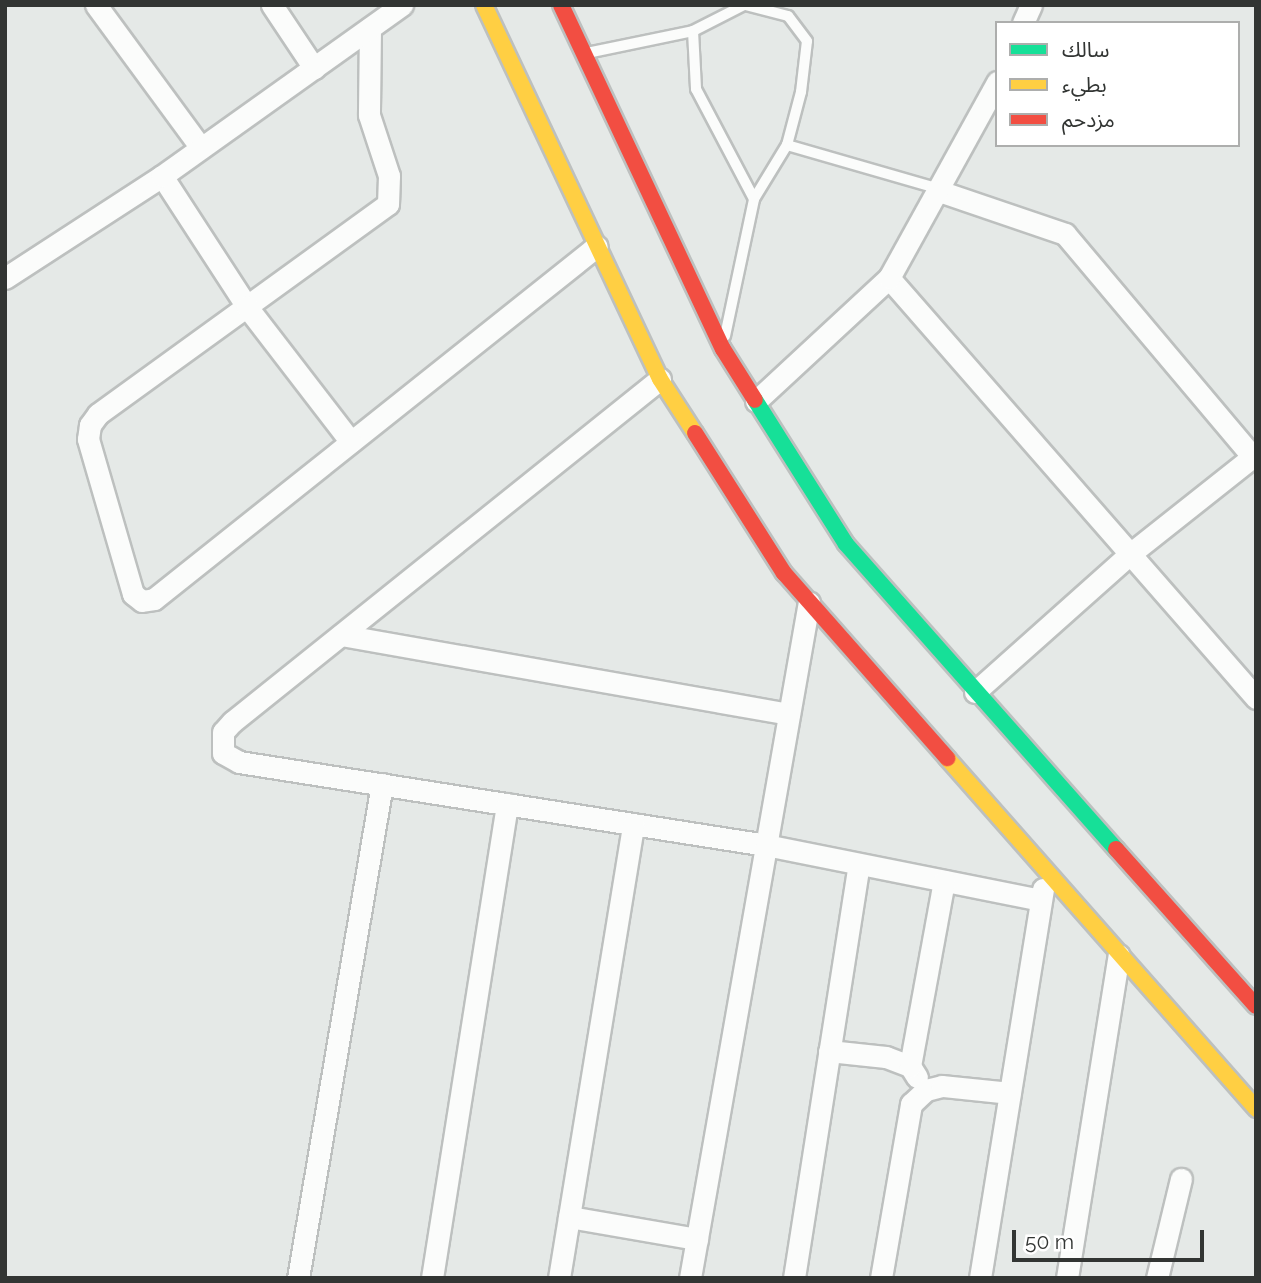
<!DOCTYPE html>
<html>
<head>
<meta charset="utf-8">
<style>
  body { margin:0 }
  #map { position:relative; width:1261px; height:1283px; overflow:hidden; background:#e5e9e7; font-family:Raleway,"Noto Sans Arabic",sans-serif }
  div>[style] { position:absolute }
  [style*='--x'] { left:calc(var(--x)*1px); top:calc(var(--y)*1px); width:calc(var(--w)*1px); rotate:calc(var(--a)*1deg) }
  .roads { filter:drop-shadow(2px 0 #bdc0bf) drop-shadow(-2px 0 #bdc0bf) drop-shadow(0 2px #bdc0bf) drop-shadow(0 -2px #bdc0bf) }
  .lane>* { height:10px; margin:-5px; padding:0 5px; transform-origin:5px; border-radius:5px; background:#fbfcfb }
  .street>* { height:21px; margin:-10.5px; padding:0 10.5px; transform-origin:10.5px; border-radius:10.5px; background:#fbfcfb }
  .fast>* { height:16px; margin:-8px; padding:0 8px; transform-origin:8px; border-radius:8px; background:#16e098 }
  .slow>* { height:16px; margin:-8px; padding:0 8px; transform-origin:8px; border-radius:8px; background:#ffcf43 }
  .jam>* { height:16px; margin:-8px; padding:0 8px; transform-origin:8px; border-radius:8px; background:#f24e42 }
  span { translate:-50% -50%; white-space:nowrap; text-align:center; line-height:1.15; -webkit-text-stroke:5px #fff; paint-order:stroke }
  .frame { position:absolute; inset:0; border:7px solid #323533; pointer-events:none }
  .legend { position:absolute; left:995px; top:21px; width:245px; height:126px; box-sizing:border-box; background:#fff; border:2px solid #adaead; margin:0; padding:9px 12px; list-style:none; font-size:21px; color:#323533 }
  .legend li { display:flex; align-items:center; gap:14px; height:35px }
  .legend b { width:35px; border:2px solid #adaead }
  .scale { position:absolute; left:1012px; top:1230px; width:192px; height:32px; box-sizing:border-box; border:4px solid #323533; border-top:0; padding-left:9px; font-size:21px; line-height:24px; white-space:nowrap; color:#323533; -webkit-text-stroke:5px #fff; paint-order:stroke }
</style>
</head>
<body>
<div id="map">
  <div class="roads">
    <div class="lane">
      <div style="--x:693;--y:31;--w:58;--a:87"></div>
      <div style="--x:696;--y:89;--w:124;--a:62.2"></div>
      <div style="--x:587;--y:53;--w:108;--a:-11.7"></div>
      <div style="--x:693;--y:31;--w:57;--a:-27"></div>
      <div style="--x:787;--y:145;--w:158;--a:16.1"></div>
      <div style="--x:725;--y:336;--w:140;--a:-78"></div>
      <div style="--x:754;--y:199;--w:63;--a:-58.6"></div>
      <div style="--x:787;--y:145;--w:55;--a:-75.2"></div>
      <div style="--x:801;--y:92;--w:51;--a:-83.3"></div>
      <div style="--x:807;--y:41;--w:31;--a:-127"></div>
      <div style="--x:788;--y:16;--w:43;--a:-165.3"></div>
    </div>
    <div class="street">
      <div style="--x:96;--y:5;--w:177;--a:53.7"></div>
      <div style="--x:272;--y:5;--w:76;--a:56.3"></div>
      <div style="--x:1023;--y:23;--w:20;--a:-66"></div>
      <div style="--x:370;--y:28;--w:87;--a:90.7"></div>
      <div style="--x:369;--y:115;--w:64;--a:71.8"></div>
      <div style="--x:389;--y:176;--w:28;--a:92"></div>
      <div style="--x:388;--y:204;--w:358;--a:144.1"></div>
      <div style="--x:98;--y:414;--w:14;--a:126"></div>
      <div style="--x:90;--y:425;--w:14;--a:98"></div>
      <div style="--x:88;--y:439;--w:161;--a:73.8"></div>
      <div style="--x:133;--y:594;--w:11;--a:38"></div>
      <div style="--x:142;--y:601;--w:12;--a:-9"></div>
      <div style="--x:154;--y:599;--w:566;--a:-38.55"></div>
      <div style="--x:162;--y:176;--w:156;--a:57"></div>
      <div style="--x:247;--y:307;--w:170;--a:52.4"></div>
      <div style="--x:939;--y:191;--w:133;--a:18.8"></div>
      <div style="--x:1065;--y:234;--w:292;--a:49.9"></div>
      <div style="--x:5;--y:278;--w:187;--a:-33"></div>
      <div style="--x:162;--y:176;--w:295;--a:-35.5"></div>
      <div style="--x:889;--y:278;--w:558;--a:48.85"></div>
      <div style="--x:660;--y:379;--w:548;--a:141.29"></div>
      <div style="--x:232;--y:722;--w:13;--a:132"></div>
      <div style="--x:223;--y:732;--w:21;--a:90"></div>
      <div style="--x:223;--y:753;--w:18;--a:29"></div>
      <div style="--x:239;--y:762;--w:533;--a:8.95"></div>
      <div style="--x:766;--y:845;--w:280;--a:11.3"></div>
      <div style="--x:756;--y:401;--w:181;--a:-42.8"></div>
      <div style="--x:889;--y:278;--w:224;--a:-61.1"></div>
      <div style="--x:341;--y:635;--w:455;--a:10"></div>
      <div style="--x:975;--y:692;--w:208;--a:-41.7"></div>
      <div style="--x:1130;--y:554;--w:161;--a:-38.4"></div>
      <div style="--x:829;--y:1051;--w:57;--a:6"></div>
      <div style="--x:886;--y:1057;--w:26;--a:21"></div>
      <div style="--x:910;--y:1066;--w:13;--a:58"></div>
      <div style="--x:910;--y:1066;--w:188;--a:-79.6"></div>
      <div style="--x:569;--y:1217;--w:130;--a:9.8"></div>
      <div style="--x:298;--y:1278;--w:501;--a:-80.35"></div>
      <div style="--x:432;--y:1278;--w:480;--a:-81"></div>
      <div style="--x:559;--y:1278;--w:460;--a:-80.7"></div>
      <div style="--x:690;--y:1278;--w:686;--a:-80.02"></div>
      <div style="--x:794;--y:1278;--w:419;--a:-81.1"></div>
      <div style="--x:881;--y:1278;--w:177;--a:-80.2"></div>
      <div style="--x:911;--y:1104;--w:21;--a:-43"></div>
      <div style="--x:926;--y:1090;--w:16;--a:-14"></div>
      <div style="--x:942;--y:1086;--w:68;--a:5.9"></div>
      <div style="--x:980;--y:1278;--w:394;--a:-80.8"></div>
      <div style="--x:1067;--y:1278;--w:327;--a:-80.9"></div>
      <div style="--x:1157;--y:1278;--w:102;--a:-76.4"></div>
    </div>
    <div class="fast">
      <div style="--x:755;--y:400;--w:170;--a:57.7"></div>
      <div style="--x:846;--y:544;--w:407;--a:48.5"></div>
    </div>
    <div class="slow">
      <div style="--x:484;--y:5;--w:413;--a:64.8"></div>
      <div style="--x:660;--y:379;--w:64;--a:57.1"></div>
      <div style="--x:947;--y:758;--w:468;--a:48.6"></div>
    </div>
    <div class="jam">
      <div style="--x:561;--y:5;--w:380;--a:64.8"></div>
      <div style="--x:723;--y:349;--w:60;--a:57.9"></div>
      <div style="--x:695;--y:433;--w:166;--a:57.6"></div>
      <div style="--x:784;--y:573;--w:247;--a:48.6"></div>
      <div style="--x:1116;--y:849;--w:210;--a:48.3"></div>
    </div>
  </div>
  <div class="frame"></div>
  <ul class="legend">
  <li><b style="height:9px;background:#16e098"></b>سالك</li>
  <li><b style="height:9px;background:#ffcf43"></b>بطيء</li>
  <li><b style="height:9px;background:#f24e42"></b>مزدحم</li>
  </ul>
  <div class="scale">50 m</div>
</div>
</body>
</html>
